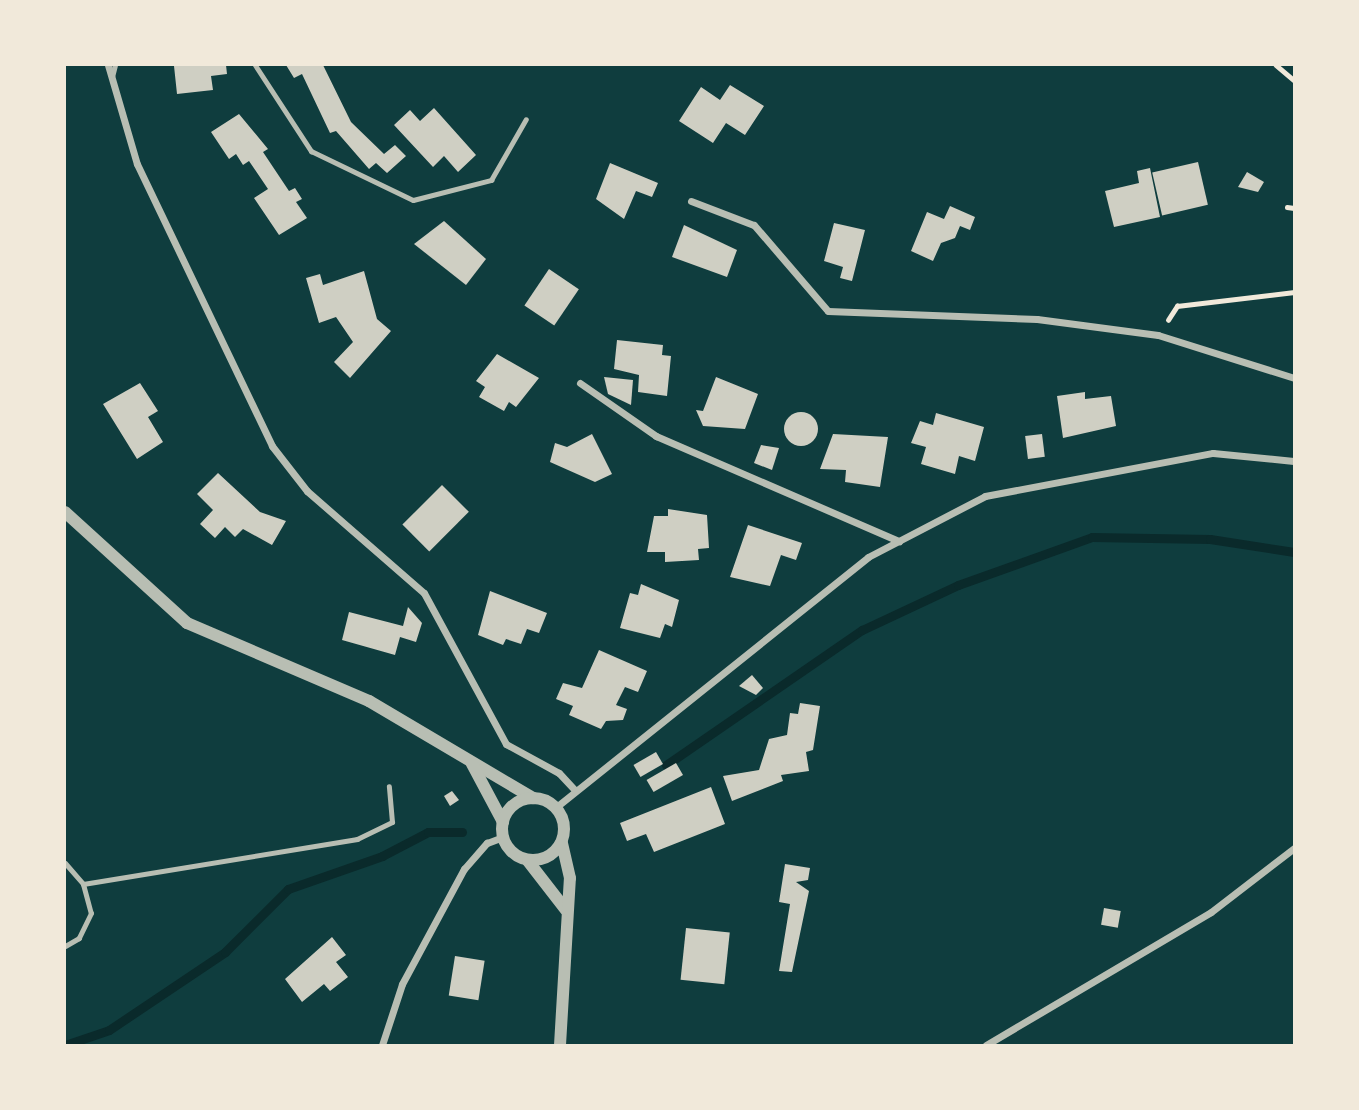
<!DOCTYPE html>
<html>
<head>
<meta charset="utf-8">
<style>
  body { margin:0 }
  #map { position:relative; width:1359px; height:1110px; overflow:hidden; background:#0f3d3e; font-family:Mulish,sans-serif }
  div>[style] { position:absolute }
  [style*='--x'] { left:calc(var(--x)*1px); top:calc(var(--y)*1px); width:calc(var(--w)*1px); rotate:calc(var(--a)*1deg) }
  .stream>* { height:9px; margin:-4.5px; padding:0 4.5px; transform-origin:4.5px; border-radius:4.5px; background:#0a2a2b }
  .building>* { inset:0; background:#cfcfc3; transform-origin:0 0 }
  .round { border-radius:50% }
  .path>* { height:4.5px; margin:-2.25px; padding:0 2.25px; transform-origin:2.25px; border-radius:2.25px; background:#f1e9da }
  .service>* { height:5px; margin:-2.5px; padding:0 2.5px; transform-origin:2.5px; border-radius:2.5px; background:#b8beb3 }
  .minor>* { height:7px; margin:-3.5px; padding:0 3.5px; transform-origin:3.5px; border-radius:3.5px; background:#b8beb3 }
  .tertiary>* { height:12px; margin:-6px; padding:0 6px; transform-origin:6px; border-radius:6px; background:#b8beb3 }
  .tertiary>.ring { margin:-6px; padding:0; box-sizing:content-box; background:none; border:12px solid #b8beb3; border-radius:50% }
  span { translate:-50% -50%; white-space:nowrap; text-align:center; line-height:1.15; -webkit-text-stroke:7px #f1e9da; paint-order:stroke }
  .frame { position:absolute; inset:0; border:66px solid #f1e9da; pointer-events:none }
</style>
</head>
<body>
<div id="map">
  <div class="stream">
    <div style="--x:666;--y:765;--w:238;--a:-34.6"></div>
    <div style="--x:862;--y:630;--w:106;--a:-25.1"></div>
    <div style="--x:958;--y:585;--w:142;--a:-19.7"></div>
    <div style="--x:1092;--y:537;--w:118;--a:1"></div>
    <div style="--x:1210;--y:539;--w:85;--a:8.8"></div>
    <div style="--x:65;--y:1045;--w:46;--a:-18.8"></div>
    <div style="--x:109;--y:1030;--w:140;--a:-33.9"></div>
    <div style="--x:225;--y:952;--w:89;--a:-45"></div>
    <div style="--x:288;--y:889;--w:100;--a:-19.3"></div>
    <div style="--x:382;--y:856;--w:52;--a:-27.6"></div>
    <div style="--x:428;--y:832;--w:34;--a:0"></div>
  </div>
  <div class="building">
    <div style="clip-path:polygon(226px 65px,227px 74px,211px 76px,213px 90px,177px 94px,174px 66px)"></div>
    <div style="clip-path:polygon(286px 65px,323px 65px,351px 122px,384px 154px,395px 145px,406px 156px,387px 173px,376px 163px,369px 169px,336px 131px,330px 133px,302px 74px,294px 78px)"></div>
    <div style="clip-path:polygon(730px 85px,764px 106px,745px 135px,726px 123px,713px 143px,679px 121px,701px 87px,720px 100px)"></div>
    <div style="clip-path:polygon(434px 108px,476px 155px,458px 172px,444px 156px,433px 167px,394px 125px,410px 110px,420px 121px)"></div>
    <div style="clip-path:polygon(239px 114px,268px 149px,263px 152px,289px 191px,295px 188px,302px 199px,296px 202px,307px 218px,279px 235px,254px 198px,268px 189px,249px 161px,243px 165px,236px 154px,229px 159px,211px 132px)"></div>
    <div style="left:1198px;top:162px;width:44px;height:47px;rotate:77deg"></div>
    <div style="clip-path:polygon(610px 163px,658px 183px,652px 197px,636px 191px,624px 219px,596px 199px)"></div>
    <div style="clip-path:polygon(1150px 168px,1160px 217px,1114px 227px,1105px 191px,1139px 183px,1137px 171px)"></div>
    <div style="clip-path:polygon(1247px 172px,1264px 182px,1258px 192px,1238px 187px)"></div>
    <div style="clip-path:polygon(950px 206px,975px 217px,970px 230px,960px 226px,955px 238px,941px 243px,933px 261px,911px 251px,927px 212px,944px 219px)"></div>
    <div style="clip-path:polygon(444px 221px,486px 259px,466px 285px,414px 244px)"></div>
    <div style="clip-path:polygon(834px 223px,865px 230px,852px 281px,840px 278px,843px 267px,824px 261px)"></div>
    <div style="clip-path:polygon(684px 225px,737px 250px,727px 277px,672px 257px)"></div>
    <div style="left:549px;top:269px;width:36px;height:44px;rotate:34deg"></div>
    <div style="clip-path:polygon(364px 271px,377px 319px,391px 331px,350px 378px,334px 362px,353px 342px,336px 317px,319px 323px,306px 278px,320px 274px,323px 285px)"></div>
    <div style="clip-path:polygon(617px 340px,663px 345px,662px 355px,671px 356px,667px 396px,638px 392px,639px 375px,614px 369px)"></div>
    <div style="clip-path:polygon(497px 354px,539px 378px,516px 407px,509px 402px,504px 411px,479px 397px,485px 387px,476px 381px)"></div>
    <div style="clip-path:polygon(604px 377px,633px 380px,631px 405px,608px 394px)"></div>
    <div style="clip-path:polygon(716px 377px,758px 394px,745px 429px,703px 426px,696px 410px,703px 411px)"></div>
    <div style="clip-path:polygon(140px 383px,158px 411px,148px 417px,163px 442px,137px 459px,103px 404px)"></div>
    <div style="clip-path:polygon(1085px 392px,1085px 399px,1111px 396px,1116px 426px,1063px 438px,1057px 396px)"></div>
    <div class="round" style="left:784px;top:412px;width:34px;height:34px"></div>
    <div style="clip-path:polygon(936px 413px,984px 427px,975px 461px,959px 456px,955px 474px,921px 464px,926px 447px,911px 443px,920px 421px,933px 425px)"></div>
    <div style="clip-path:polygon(592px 434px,612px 474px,595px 482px,550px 462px,555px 443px,567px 447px)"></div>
    <div style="clip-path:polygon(833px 434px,888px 437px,880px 487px,845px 482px,846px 470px,820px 469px)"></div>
    <div style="left:1042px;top:434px;width:23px;height:17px;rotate:83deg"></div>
    <div style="clip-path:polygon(761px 445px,779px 448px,772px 470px,754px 463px)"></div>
    <div style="clip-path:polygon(218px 473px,260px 512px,286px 521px,272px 545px,243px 529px,235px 537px,225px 527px,215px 538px,200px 524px,213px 510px,197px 494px)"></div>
    <div style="left:442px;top:485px;width:38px;height:56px;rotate:45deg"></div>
    <div style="clip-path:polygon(668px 509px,707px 515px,709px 548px,698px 549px,699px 560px,665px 562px,665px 552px,647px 552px,654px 516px,668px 516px)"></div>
    <div style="clip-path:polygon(748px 525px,802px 543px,796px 560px,781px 555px,770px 586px,730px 577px)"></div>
    <div style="clip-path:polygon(641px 584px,679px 600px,672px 627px,665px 624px,660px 638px,620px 628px,630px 593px,638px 595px)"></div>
    <div style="clip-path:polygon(490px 591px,547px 613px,539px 633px,527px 629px,521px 644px,506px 639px,503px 645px,478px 635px)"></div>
    <div style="clip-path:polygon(408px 607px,422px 623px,416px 642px,400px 637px,395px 655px,342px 640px,349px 612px,403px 626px)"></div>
    <div style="clip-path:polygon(599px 650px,647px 671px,638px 692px,625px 687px,616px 705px,627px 709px,623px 720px,606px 721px,601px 729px,569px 715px,573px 706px,556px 699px,563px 683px,582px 688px)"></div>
    <div style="clip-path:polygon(752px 675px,763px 688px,756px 695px,739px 686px)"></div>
    <div style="clip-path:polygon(800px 703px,820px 706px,813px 750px,806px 752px,809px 771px,781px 775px,783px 781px,732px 801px,723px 776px,759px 770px,769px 739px,787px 735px,790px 713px,798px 714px)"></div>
    <div style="left:656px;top:752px;width:14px;height:26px;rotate:60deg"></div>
    <div style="left:676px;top:763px;width:14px;height:34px;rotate:60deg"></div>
    <div style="clip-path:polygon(711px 787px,725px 824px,654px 852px,646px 834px,627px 841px,620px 823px)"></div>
    <div style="clip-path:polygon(452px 791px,459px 800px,450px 806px,444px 796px)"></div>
    <div style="clip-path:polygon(785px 864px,810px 868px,808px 880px,796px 882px,809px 891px,792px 972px,779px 971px,790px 904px,779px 902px)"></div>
    <div style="left:1104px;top:908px;width:17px;height:17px;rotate:10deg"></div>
    <div style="left:686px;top:928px;width:44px;height:52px;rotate:6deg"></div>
    <div style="clip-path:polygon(332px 937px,346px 955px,336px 962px,348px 977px,330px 991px,324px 984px,302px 1002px,285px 979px)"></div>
    <div style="left:455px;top:956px;width:30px;height:40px;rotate:9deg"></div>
  </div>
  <div class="path">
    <div style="--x:1276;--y:65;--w:23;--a:40"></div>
    <div style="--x:1287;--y:207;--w:7;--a:8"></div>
    <div style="--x:1168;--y:320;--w:17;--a:-57"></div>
    <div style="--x:1177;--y:306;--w:118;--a:-6.8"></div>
  </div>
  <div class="service">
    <div style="--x:255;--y:65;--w:103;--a:56.9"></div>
    <div style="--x:311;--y:151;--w:113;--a:25.7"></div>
    <div style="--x:413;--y:200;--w:81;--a:-14.4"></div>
    <div style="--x:491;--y:180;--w:70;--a:-60.2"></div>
    <div style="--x:112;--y:77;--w:12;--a:-76"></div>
    <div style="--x:65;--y:863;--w:28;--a:49"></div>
    <div style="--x:83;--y:884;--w:30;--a:75"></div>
    <div style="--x:91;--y:913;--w:28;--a:116"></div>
    <div style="--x:79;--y:938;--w:16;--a:150"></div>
    <div style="--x:83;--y:884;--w:278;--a:-9.3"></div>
    <div style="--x:357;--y:839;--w:39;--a:-26"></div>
    <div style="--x:392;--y:822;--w:36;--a:-95"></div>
  </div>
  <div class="minor">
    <div style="--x:108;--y:65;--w:103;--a:73.7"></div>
    <div style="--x:137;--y:164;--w:313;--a:64.4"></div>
    <div style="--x:272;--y:446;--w:57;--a:52.1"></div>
    <div style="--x:307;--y:491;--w:155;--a:41.1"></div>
    <div style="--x:424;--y:593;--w:172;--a:61.5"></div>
    <div style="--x:506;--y:744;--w:60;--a:28.7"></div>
    <div style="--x:559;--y:773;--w:23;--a:47"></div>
    <div style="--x:691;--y:201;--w:67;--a:20.9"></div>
    <div style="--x:754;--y:225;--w:113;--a:49.3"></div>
    <div style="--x:828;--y:311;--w:209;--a:2.2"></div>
    <div style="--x:1037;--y:319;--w:122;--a:7.5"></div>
    <div style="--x:1158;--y:335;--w:143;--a:17.5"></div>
    <div style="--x:580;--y:383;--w:93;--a:34.9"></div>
    <div style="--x:656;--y:436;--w:265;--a:23.4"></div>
    <div style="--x:555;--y:808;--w:401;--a:-38.7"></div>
    <div style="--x:868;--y:557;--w:132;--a:-27.5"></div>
    <div style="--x:985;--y:496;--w:232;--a:-10.7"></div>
    <div style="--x:1213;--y:453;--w:81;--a:5.6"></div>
    <div style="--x:382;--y:1045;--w:64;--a:-71.8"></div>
    <div style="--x:402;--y:984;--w:131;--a:-61.7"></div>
    <div style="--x:464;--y:869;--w:35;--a:-49"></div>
    <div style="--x:487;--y:843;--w:17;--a:-21"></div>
    <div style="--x:986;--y:1045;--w:261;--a:-30.6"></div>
    <div style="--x:1211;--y:912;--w:105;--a:-37.6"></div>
  </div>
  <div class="tertiary">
    <div style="--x:65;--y:512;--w:165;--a:42.3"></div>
    <div style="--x:187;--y:623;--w:198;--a:23.2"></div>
    <div style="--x:369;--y:701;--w:191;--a:30.6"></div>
    <div style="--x:472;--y:764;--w:66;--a:61.9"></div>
    <div class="ring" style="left:502px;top:798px;width:50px;height:50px"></div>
    <div style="--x:528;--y:861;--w:62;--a:52.2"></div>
    <div style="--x:560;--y:1045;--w:167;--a:-86.6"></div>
    <div style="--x:570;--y:878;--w:37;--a:-103"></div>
  </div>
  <div class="frame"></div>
</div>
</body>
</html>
